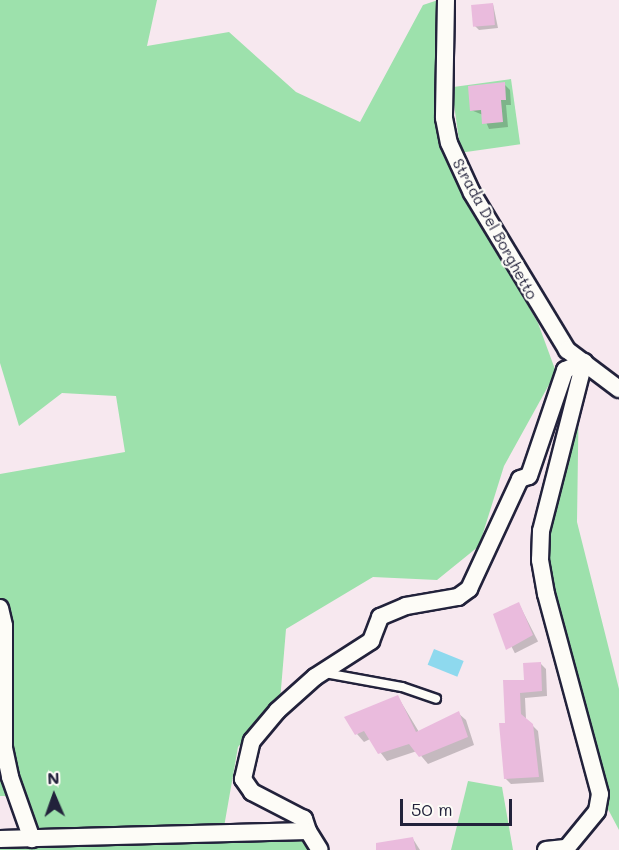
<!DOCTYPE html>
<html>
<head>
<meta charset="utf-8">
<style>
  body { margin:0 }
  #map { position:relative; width:619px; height:850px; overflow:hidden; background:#f7e8ef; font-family:Mali,sans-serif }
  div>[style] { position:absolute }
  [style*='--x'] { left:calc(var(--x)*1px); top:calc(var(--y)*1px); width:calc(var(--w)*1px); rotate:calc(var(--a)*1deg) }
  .green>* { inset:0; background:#9de1ac; transform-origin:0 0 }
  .water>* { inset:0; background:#8ed9ee; transform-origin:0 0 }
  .shadow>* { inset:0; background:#0003; transform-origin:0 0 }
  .building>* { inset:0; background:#eabbdd; transform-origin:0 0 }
  .roads { filter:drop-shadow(2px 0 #22223b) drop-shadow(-2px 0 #22223b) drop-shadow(0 2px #22223b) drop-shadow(0 -2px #22223b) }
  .lane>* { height:8px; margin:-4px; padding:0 4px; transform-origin:4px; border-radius:4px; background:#fdfcf7 }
  .street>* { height:16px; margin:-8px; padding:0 8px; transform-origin:8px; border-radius:8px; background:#fdfcf7 }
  span { translate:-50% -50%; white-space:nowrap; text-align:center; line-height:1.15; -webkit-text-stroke:4.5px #fdfcf7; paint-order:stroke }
  .street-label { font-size:15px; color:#22223b }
  .north { position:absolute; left:24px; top:766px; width:60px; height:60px; -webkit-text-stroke:4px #fdfcf7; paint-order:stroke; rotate:358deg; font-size:16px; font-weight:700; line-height:24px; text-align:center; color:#22223b }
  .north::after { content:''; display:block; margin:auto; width:21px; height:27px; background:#22223b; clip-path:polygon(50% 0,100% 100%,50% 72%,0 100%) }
  .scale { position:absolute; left:400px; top:799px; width:112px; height:27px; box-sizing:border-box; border:3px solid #22223b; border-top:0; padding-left:8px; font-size:18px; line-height:21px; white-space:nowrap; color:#22223b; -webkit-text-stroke:4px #fdfcf7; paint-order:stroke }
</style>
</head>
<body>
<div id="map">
  <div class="green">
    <div style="clip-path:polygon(0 0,157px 0,147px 46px,229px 32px,296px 92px,360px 122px,423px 5px,438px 0,434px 120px,459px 185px,538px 323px,556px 372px,504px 466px,479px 546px,437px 580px,373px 577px,286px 629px,280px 701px,238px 747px,224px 827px,39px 830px,5px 796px,0 796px,0 474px,125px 452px,116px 396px,62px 393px,19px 426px,0 363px)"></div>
    <div style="left:511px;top:79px;width:66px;height:60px;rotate:82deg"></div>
    <div style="clip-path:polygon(579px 383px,577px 522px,619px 689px,619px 830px,600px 794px,540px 560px)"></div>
    <div style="clip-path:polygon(468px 781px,502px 787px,513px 850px,451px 850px)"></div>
    <div style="clip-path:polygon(310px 834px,317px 850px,0 850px,0 846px)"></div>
  </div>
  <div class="water">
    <div style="left:434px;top:649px;width:32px;height:17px;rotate:22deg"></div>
  </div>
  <div class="shadow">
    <div style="clip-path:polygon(493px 4px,498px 28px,479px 30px,475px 26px)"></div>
    <div style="clip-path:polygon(504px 84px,510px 90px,511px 105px,506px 105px,508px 127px,489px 129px,483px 115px,471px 110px)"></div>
    <div style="left:519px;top:604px;width:42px;height:26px;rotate:63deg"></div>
    <div style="clip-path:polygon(541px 664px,546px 669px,547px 696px,525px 698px,526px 719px,538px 731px,544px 782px,511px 784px,505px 778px,505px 681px,526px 681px)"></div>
    <div style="clip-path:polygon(398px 697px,419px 732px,458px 713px,466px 720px,474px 745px,428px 764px,417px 751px,387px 761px,370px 739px,364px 742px,357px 734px)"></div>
    <div style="clip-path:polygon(413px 839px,420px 850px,393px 850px)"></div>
  </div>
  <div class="building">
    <div style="left:493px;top:3px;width:22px;height:22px;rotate:85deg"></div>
    <div style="clip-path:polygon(505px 82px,506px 100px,501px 100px,503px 122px,482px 124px,481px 110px,470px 111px,468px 86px)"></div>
    <div style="clip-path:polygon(519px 602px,533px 635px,506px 650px,493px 614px)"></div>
    <div style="clip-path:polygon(541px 662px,542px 691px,520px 693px,521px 714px,533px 724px,539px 777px,504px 779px,499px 723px,505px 723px,503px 680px,524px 680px,523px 663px)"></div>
    <div style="clip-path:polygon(398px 695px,416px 732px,459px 711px,468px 737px,419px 757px,409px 744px,378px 754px,364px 731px,355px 735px,344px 717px)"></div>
    <div style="clip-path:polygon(413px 837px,416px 850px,376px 850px,376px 843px)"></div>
  </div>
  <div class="roads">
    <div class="lane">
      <div style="--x:325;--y:673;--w:78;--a:10.3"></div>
      <div style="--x:402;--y:687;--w:36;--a:19"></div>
    </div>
    <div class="street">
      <div style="--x:446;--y:0;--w:118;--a:91"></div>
      <div style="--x:444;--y:118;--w:25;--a:79"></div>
      <div style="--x:449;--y:143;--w:55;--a:65.3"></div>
      <div style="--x:472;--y:193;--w:184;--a:58.8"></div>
      <div style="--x:567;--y:350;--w:65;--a:36.9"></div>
      <div style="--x:0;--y:608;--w:18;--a:77"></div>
      <div style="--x:4;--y:626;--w:122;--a:90"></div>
      <div style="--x:4;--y:748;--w:30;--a:78"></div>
      <div style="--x:10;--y:777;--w:66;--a:70.5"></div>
      <div style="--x:308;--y:831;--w:13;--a:-108"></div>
      <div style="--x:304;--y:819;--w:59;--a:-152.6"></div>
      <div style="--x:252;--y:792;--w:16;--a:-125"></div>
      <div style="--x:243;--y:779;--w:39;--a:-77"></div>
      <div style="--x:252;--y:741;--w:39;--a:-50"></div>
      <div style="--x:277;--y:711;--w:51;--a:-41.8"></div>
      <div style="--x:315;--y:677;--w:67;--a:-32.7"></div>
      <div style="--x:371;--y:641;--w:26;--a:-69"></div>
      <div style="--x:380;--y:617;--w:28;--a:-23"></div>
      <div style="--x:406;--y:606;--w:53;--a:-9.8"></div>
      <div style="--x:458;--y:597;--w:14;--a:-36"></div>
      <div style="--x:469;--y:589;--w:121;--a:-65.1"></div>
      <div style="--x:520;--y:479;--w:9;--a:-18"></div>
      <div style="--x:529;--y:476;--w:112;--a:-71.2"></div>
      <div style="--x:565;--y:370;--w:21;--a:-23"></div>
      <div style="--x:0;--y:839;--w:308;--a:-1.5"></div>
      <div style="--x:308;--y:831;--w:22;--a:58"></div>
      <div style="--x:546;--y:850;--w:19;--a:-6"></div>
      <div style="--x:565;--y:850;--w:50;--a:-50.6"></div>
      <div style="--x:597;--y:811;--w:17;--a:-80"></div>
      <div style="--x:600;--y:794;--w:207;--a:-105.1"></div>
      <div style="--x:546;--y:594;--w:35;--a:-100"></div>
      <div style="--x:540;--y:560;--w:29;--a:-88"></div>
      <div style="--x:541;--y:531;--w:174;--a:-75.7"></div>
    </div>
  </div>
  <div class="street-label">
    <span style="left:495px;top:229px;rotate:61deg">Strada Del Borghetto</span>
  </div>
  <div class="north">N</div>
  <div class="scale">50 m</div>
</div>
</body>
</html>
